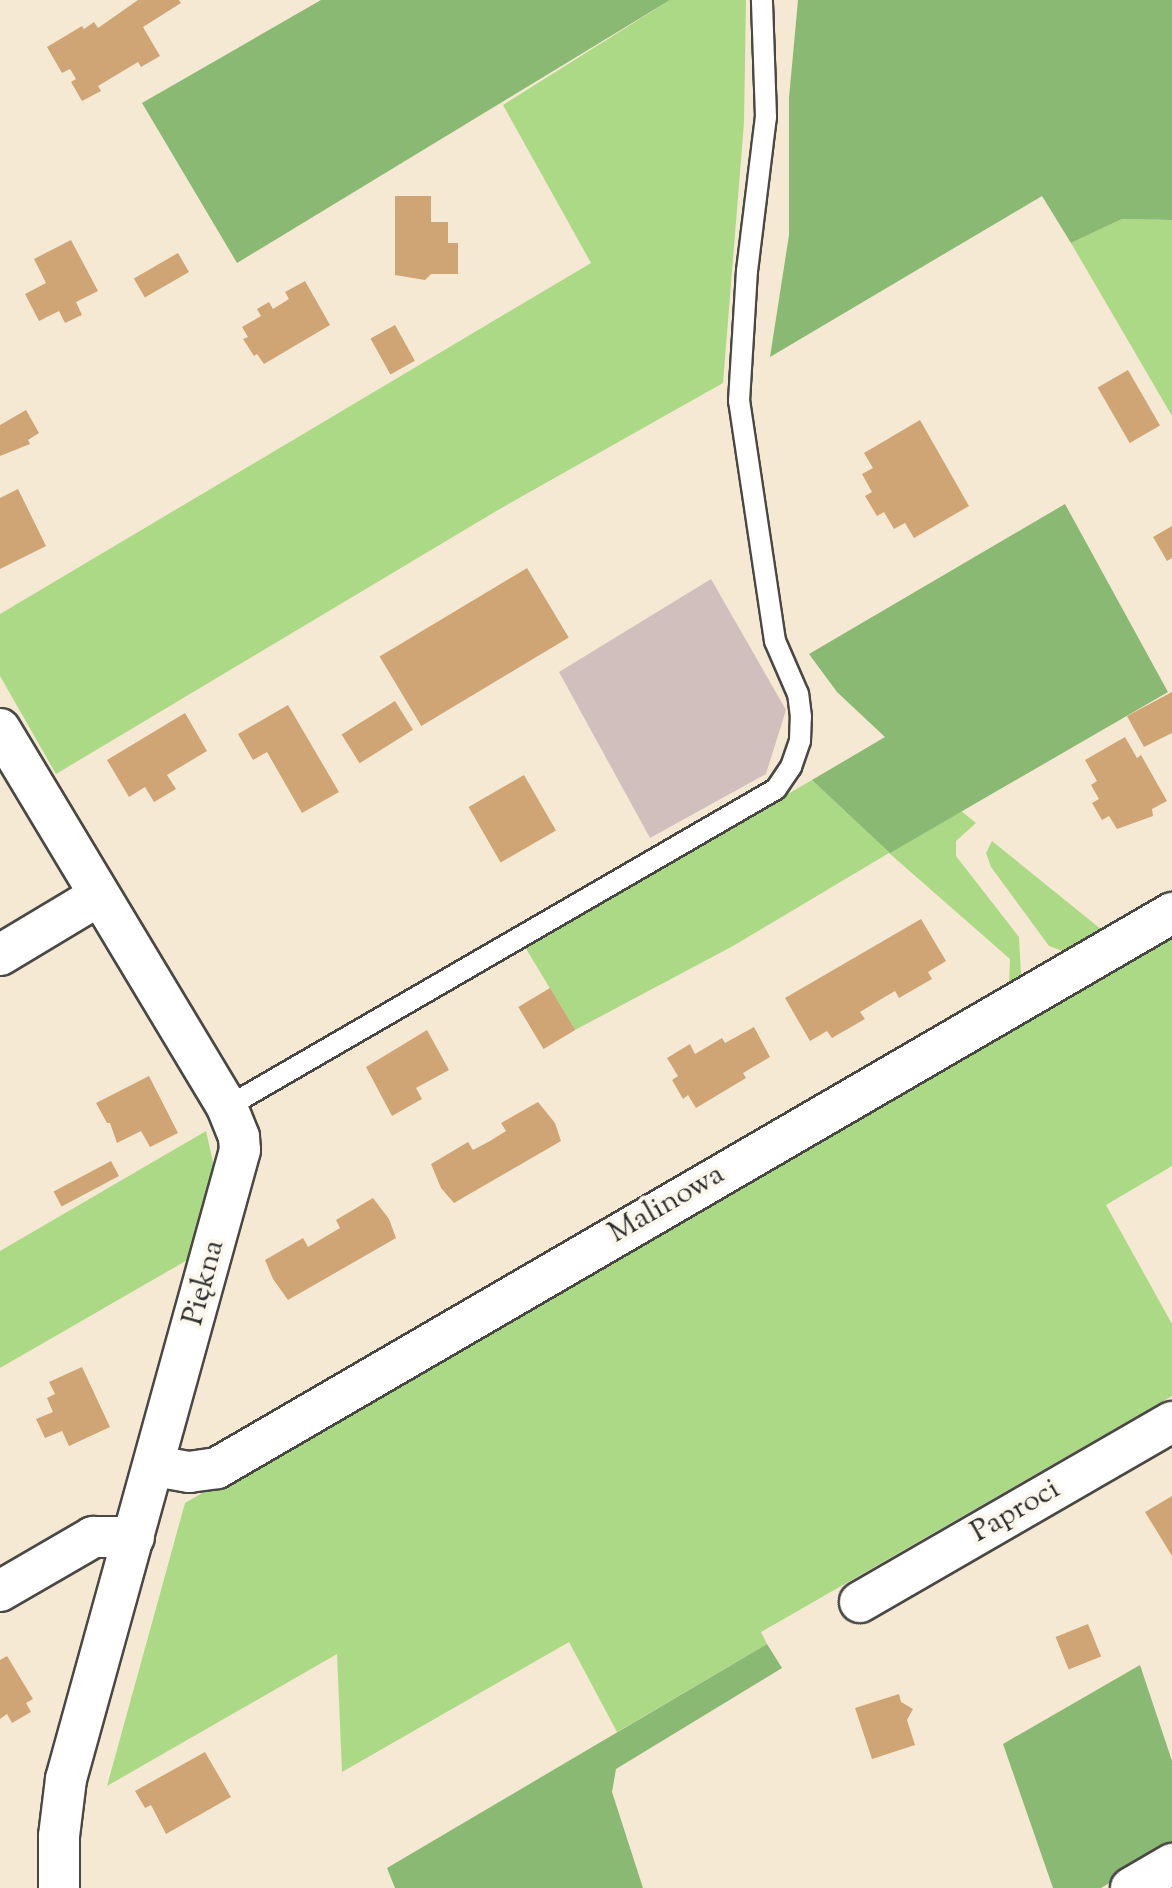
<!DOCTYPE html>
<html>
<head>
<meta charset="utf-8">
<style>
  body { margin:0 }
  #map { position:relative; width:1172px; height:1888px; overflow:hidden; background:#f6e9d3; font-family:"Sorts Mill Goudy",serif }
  div>[style] { position:absolute }
  [style*='--x'] { left:calc(var(--x)*1px); top:calc(var(--y)*1px); width:calc(var(--w)*1px); rotate:calc(var(--a)*1deg) }
  .industrial>* { inset:0; background:#d1bfbe }
  .green>* { inset:0; background:#acd986 }
  .forest>* { inset:0; background:#89b973 }
  .building>* { inset:0; background:#d0a576; transform-origin:0 0 }
  .roads { filter:drop-shadow(2px 0 #494844) drop-shadow(-2px 0 #494844) drop-shadow(0 2px #494844) drop-shadow(0 -2px #494844) }
  .service>* { height:20px; margin:-10px; padding:0 10px; transform-origin:10px; border-radius:10px; background:#fff }
  .minor>* { height:40px; margin:-20px; padding:0 20px; transform-origin:20px; border-radius:20px; background:#fff }
  span { translate:-50% -50%; white-space:nowrap; text-align:center; line-height:1.15; -webkit-text-stroke:8px #fbf7ec; paint-order:stroke }
  .street-label { font-size:30px; color:#2b2b2b }
</style>
</head>
<body>
<div id="map">
  <div class="industrial">
    <div style="clip-path:polygon(711px 579px,786px 710px,766px 774px,650px 838px,559px 672px)"></div>
  </div>
  <div class="green">
    <div style="clip-path:polygon(670px 0,746px 0,744px 123px,723px 383px,498px 510px,56px 774px,0 676px,0 614px,591px 263px,503px 105px)"></div>
    <div style="clip-path:polygon(1122px 219px,1172px 220px,1172px 416px,1071px 243px)"></div>
    <div style="clip-path:polygon(812px 780px,890px 852px,960px 810px,976px 823px,956px 841px,956px 856px,1019px 937px,1021px 975px,1009px 986px,1010px 959px,889px 853px,733px 946px,575px 1030px,525px 947px)"></div>
    <div style="clip-path:polygon(992px 841px,1107px 934px,1068px 953px,1049px 946px,991px 867px,986px 853px)"></div>
    <div style="clip-path:polygon(1172px 932px,1172px 1166px,1106px 1205px,1172px 1324px,1172px 1396px,761px 1632px,767px 1644px,617px 1732px,569px 1642px,342px 1772px,337px 1654px,107px 1786px,185px 1503px)"></div>
    <div style="clip-path:polygon(206px 1131px,214px 1166px,196px 1255px,0 1368px,0 1251px)"></div>
  </div>
  <div class="forest">
    <div style="clip-path:polygon(321px 0,670px 0,237px 263px,142px 103px)"></div>
    <div style="clip-path:polygon(798px 0,1172px 0,1172px 220px,1122px 219px,1071px 243px,1042px 196px,770px 357px,789px 235px,789px 98px)"></div>
    <div style="clip-path:polygon(1065px 504px,1168px 692px,890px 853px,812px 780px,885px 737px,837px 692px,809px 654px)"></div>
    <div style="clip-path:polygon(767px 1644px,782px 1668px,616px 1769px,612px 1792px,643px 1888px,395px 1888px,387px 1868px)"></div>
    <div style="clip-path:polygon(1140px 1665px,1172px 1761px,1172px 1846px,1101px 1888px,1053px 1888px,1003px 1744px)"></div>
  </div>
  <div class="building">
    <div style="clip-path:polygon(138px 0,179px 0,181px 3px,143px 27px,160px 56px,141px 67px,138px 62px,98px 86px,101px 91px,82px 101px,71px 82px,76px 79px,70px 69px,62px 73px,47px 47px,82px 26px,84px 29px,94px 22px,98px 28px)"></div>
    <div style="clip-path:polygon(395px 196px,431px 196px,431px 222px,448px 222px,448px 243px,458px 243px,458px 274px,431px 274px,425px 280px,395px 275px)"></div>
    <div style="clip-path:polygon(71px 240px,98px 291px,76px 302px,82px 315px,65px 323px,59px 311px,39px 321px,25px 294px,46px 283px,34px 259px)"></div>
    <div style="left:178px;top:253px;width:22px;height:51px;rotate:60deg"></div>
    <div style="clip-path:polygon(305px 281px,330px 325px,264px 364px,257px 354px,254px 356px,243px 339px,248px 337px,242px 327px,261px 316px,257px 309px,269px 302px,273px 309px,289px 299px,285px 292px)"></div>
    <div style="left:395px;top:325px;width:41px;height:28px;rotate:61deg"></div>
    <div style="left:1128px;top:370px;width:64px;height:35px;rotate:60deg"></div>
    <div style="clip-path:polygon(26px 410px,39px 433px,28px 440px,30px 444px,0 456px,0 425px)"></div>
    <div style="clip-path:polygon(920px 420px,969px 506px,914px 538px,905px 523px,894px 529px,884px 512px,877px 516px,865px 496px,872px 492px,862px 474px,873px 468px,864px 453px)"></div>
    <div style="clip-path:polygon(18px 489px,46px 546px,0 569px,0 498px)"></div>
    <div style="clip-path:polygon(1172px 526px,1172px 558px,1167px 561px,1153px 537px)"></div>
    <div style="left:527px;top:568px;width:81px;height:172px;rotate:59deg"></div>
    <div style="clip-path:polygon(1172px 692px,1172px 733px,1144px 747px,1127px 716px)"></div>
    <div style="left:395px;top:701px;width:34px;height:63px;rotate:58deg"></div>
    <div style="clip-path:polygon(288px 705px,339px 792px,302px 813px,267px 752px,253px 760px,238px 734px)"></div>
    <div style="clip-path:polygon(185px 713px,207px 751px,167px 775px,176px 789px,154px 802px,145px 787px,129px 797px,107px 760px)"></div>
    <div style="clip-path:polygon(1125px 737px,1137px 758px,1141px 755px,1167px 801px,1152px 809px,1153px 816px,1117px 829px,1109px 816px,1102px 820px,1092px 803px,1099px 799px,1091px 785px,1097px 781px,1085px 760px)"></div>
    <div style="left:524px;top:775px;width:64px;height:64px;rotate:60deg"></div>
    <div style="clip-path:polygon(921px 919px,946px 961px,928px 972px,932px 979px,899px 998px,895px 991px,878px 1001px,860px 1012px,865px 1019px,832px 1038px,827px 1031px,810px 1041px,785px 998px)"></div>
    <div style="left:550px;top:988px;width:49px;height:37px;rotate:59deg"></div>
    <div style="clip-path:polygon(754px 1027px,770px 1057px,743px 1073px,746px 1078px,696px 1108px,688px 1095px,683px 1099px,672px 1080px,678px 1076px,667px 1058px,690px 1044px,695px 1054px,722px 1038px,725px 1043px)"></div>
    <div style="clip-path:polygon(427px 1030px,449px 1070px,416px 1088px,422px 1099px,392px 1116px,366px 1067px)"></div>
    <div style="clip-path:polygon(149px 1076px,178px 1133px,150px 1147px,141px 1131px,117px 1143px,110px 1123px,107px 1123px,96px 1103px)"></div>
    <div style="clip-path:polygon(538px 1102px,555px 1123px,561px 1141px,454px 1203px,441px 1188px,431px 1164px,468px 1142px,473px 1150px,490px 1141px,506px 1131px,501px 1123px)"></div>
    <div style="left:111px;top:1161px;width:17px;height:65px;rotate:62deg"></div>
    <div style="clip-path:polygon(373px 1198px,389px 1219px,396px 1238px,288px 1300px,273px 1279px,265px 1260px,303px 1238px,308px 1247px,340px 1228px,336px 1220px)"></div>
    <div style="clip-path:polygon(82px 1367px,110px 1427px,69px 1446px,62px 1431px,45px 1438px,36px 1419px,53px 1412px,47px 1398px,55px 1394px,49px 1382px)"></div>
    <div style="clip-path:polygon(1172px 1496px,1172px 1556px,1145px 1512px)"></div>
    <div style="left:1088px;top:1624px;width:35px;height:35px;rotate:68deg"></div>
    <div style="clip-path:polygon(7px 1656px,33px 1699px,26px 1703px,31px 1712px,12px 1723px,7px 1714px,0 1719px,0 1660px)"></div>
    <div style="clip-path:polygon(899px 1694px,901px 1702px,913px 1709px,907px 1720px,915px 1745px,872px 1759px,855px 1708px)"></div>
    <div style="clip-path:polygon(205px 1752px,231px 1797px,166px 1834px,151px 1805px,145px 1808px,135px 1791px)"></div>
  </div>
  <div class="roads">
    <div class="service">
      <div style="--x:227;--y:1107;--w:634;--a:-30.08"></div>
      <div style="--x:776;--y:789;--w:27;--a:-56"></div>
      <div style="--x:791;--y:767;--w:28;--a:-71"></div>
      <div style="--x:800;--y:741;--w:24;--a:-88"></div>
      <div style="--x:801;--y:717;--w:23;--a:-97"></div>
      <div style="--x:798;--y:694;--w:58;--a:-113.5"></div>
      <div style="--x:775;--y:641;--w:243;--a:-98.5"></div>
      <div style="--x:739;--y:401;--w:130;--a:-86.5"></div>
      <div style="--x:747;--y:271;--w:155;--a:-83"></div>
      <div style="--x:766;--y:117;--w:117;--a:-92"></div>
    </div>
    <div class="minor">
      <div style="--x:0;--y:729;--w:441;--a:59"></div>
      <div style="--x:227;--y:1107;--w:32;--a:68"></div>
      <div style="--x:239;--y:1137;--w:13;--a:86"></div>
      <div style="--x:240;--y:1150;--w:653;--a:105.46"></div>
      <div style="--x:66;--y:1779;--w:57;--a:97"></div>
      <div style="--x:59;--y:1836;--w:52;--a:90"></div>
      <div style="--x:0;--y:955;--w:114;--a:-31"></div>
      <div style="--x:155;--y:1466;--w:35;--a:10"></div>
      <div style="--x:189;--y:1472;--w:28;--a:-8"></div>
      <div style="--x:217;--y:1468;--w:1105;--a:-30.16"></div>
      <div style="--x:0;--y:1591;--w:108;--a:-30.1"></div>
      <div style="--x:93;--y:1537;--w:41;--a:0"></div>
      <div style="--x:860;--y:1602;--w:360;--a:-30"></div>
      <div style="--x:1131;--y:1888;--w:48;--a:-30.3"></div>
    </div>
  </div>
  <div class="street-label">
    <span style="left:667px;top:1205px;rotate:-30deg">Malinowa</span>
    <span style="left:205px;top:1283px;rotate:-75deg">Piękna</span>
    <span style="left:1016px;top:1512px;rotate:-30deg">Paproci</span>
  </div>
</div>
</body>
</html>
